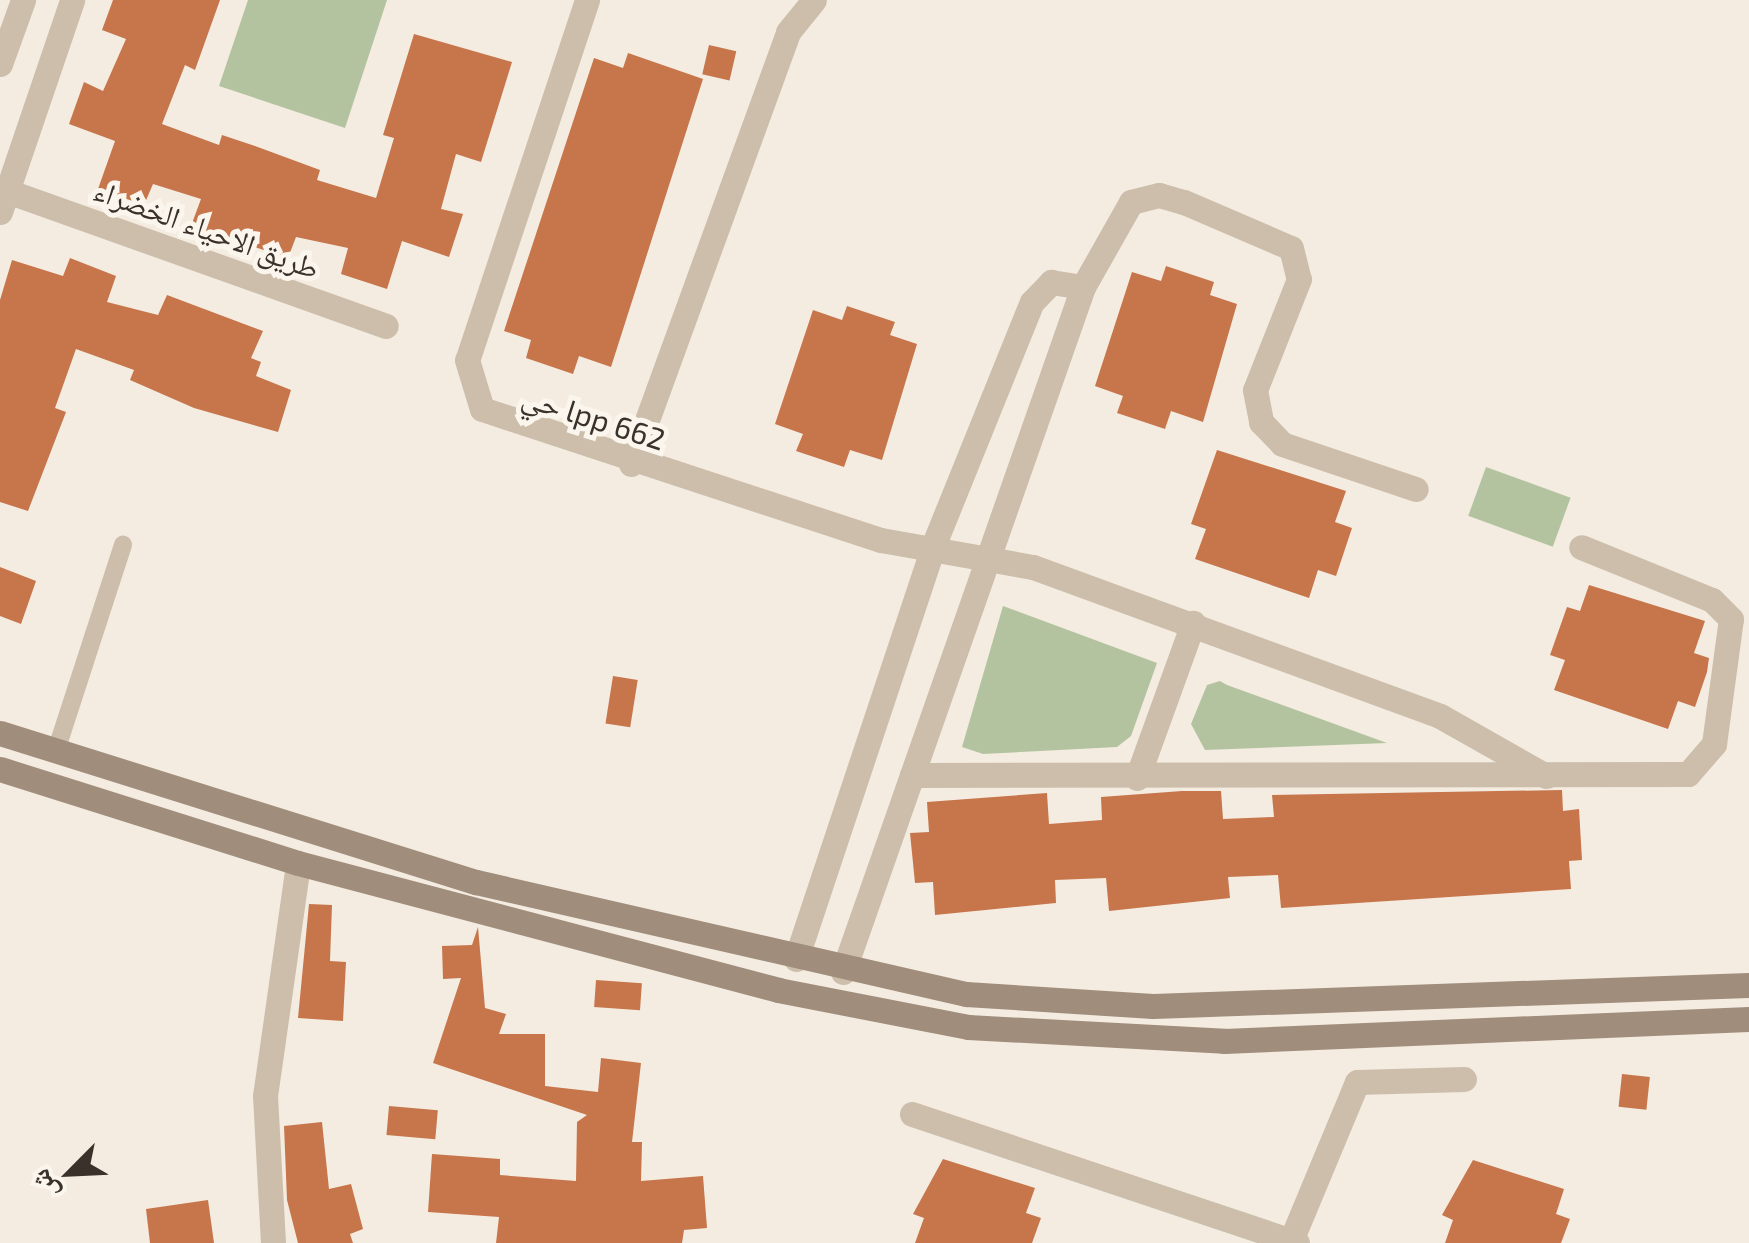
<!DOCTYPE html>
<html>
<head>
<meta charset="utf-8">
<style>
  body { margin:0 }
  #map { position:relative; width:1749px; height:1243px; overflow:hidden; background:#f4ece0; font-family:"Exo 2","Noto Naskh Arabic",sans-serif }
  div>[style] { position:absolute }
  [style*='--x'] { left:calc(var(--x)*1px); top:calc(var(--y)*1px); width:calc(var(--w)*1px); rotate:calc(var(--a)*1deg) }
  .green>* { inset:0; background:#b4c39f; transform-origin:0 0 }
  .building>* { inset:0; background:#c7754b; transform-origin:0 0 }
  .service>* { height:18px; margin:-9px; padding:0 9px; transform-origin:9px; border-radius:9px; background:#ccbeab }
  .minor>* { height:25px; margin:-12.5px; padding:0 12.5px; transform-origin:12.5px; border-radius:12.5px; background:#ccbeab }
  .tertiary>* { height:25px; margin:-12.5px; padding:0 12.5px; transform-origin:12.5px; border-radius:12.5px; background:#ccbeab }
  .secondary>* { height:25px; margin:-12.5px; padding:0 12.5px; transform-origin:12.5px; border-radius:12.5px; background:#a08d7c }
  span { translate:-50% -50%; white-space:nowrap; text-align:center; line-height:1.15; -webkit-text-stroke:10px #fbf6ed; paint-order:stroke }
  .street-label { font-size:30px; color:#3a312b }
  .north { position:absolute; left:20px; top:1123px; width:100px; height:100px; -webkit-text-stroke:8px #fbf6ed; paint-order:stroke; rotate:246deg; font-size:28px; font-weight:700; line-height:40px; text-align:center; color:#3a312b }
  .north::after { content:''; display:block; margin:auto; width:35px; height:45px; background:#3a312b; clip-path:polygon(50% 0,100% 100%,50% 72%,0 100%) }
</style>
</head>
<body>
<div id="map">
  <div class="green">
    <div style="clip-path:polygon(248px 0,387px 0,345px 128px,219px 86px)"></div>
    <div style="left:1486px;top:467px;width:90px;height:52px;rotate:20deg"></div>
    <div style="clip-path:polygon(1003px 606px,1157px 663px,1131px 736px,1117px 747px,983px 754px,962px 747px)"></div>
    <div style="clip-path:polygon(1220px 681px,1227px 685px,1387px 743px,1205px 750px,1191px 724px,1207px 685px)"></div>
  </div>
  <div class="building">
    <div style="clip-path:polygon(113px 0,220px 0,195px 70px,185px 65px,162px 124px,219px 145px,222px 135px,255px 146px,320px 170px,317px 180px,376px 198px,394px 138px,383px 135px,414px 34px,512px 62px,481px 162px,456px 154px,441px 209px,463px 214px,449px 257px,402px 241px,387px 289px,341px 274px,348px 248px,296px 237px,288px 258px,191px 226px,201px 199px,153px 184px,144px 205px,98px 189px,115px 141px,69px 124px,84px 82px,103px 91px,126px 39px,102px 30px)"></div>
    <div style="left:709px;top:45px;width:28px;height:30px;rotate:13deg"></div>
    <div style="clip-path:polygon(628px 53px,703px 79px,611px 367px,579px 356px,573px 374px,526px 358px,531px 340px,504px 331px,594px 58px,623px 68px)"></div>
    <div style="clip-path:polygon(70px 258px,116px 276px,107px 302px,158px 315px,167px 295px,263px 331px,251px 358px,261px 362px,256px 376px,291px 390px,278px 432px,194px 408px,130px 380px,134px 370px,76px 349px,55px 408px,66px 412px,28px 511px,0 502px,0 300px,12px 260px,63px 276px)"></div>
    <div style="clip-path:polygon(1166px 266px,1214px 282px,1210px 295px,1237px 304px,1203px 422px,1171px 411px,1165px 429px,1117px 413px,1123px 396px,1095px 386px,1132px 272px,1161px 281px)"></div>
    <div style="clip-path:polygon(847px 306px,895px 322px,890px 335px,917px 344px,882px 460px,850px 450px,844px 467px,796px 451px,803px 434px,775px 424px,813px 310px,842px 320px)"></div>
    <div style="clip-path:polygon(1217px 450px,1346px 491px,1335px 522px,1352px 528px,1336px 576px,1318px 570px,1309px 598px,1195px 559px,1206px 529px,1191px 524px)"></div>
    <div style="clip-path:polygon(0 567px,36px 581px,21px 624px,0 616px)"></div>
    <div style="clip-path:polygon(1589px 585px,1705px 621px,1694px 653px,1709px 658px,1707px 672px,1695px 707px,1678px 701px,1668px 729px,1554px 690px,1565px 660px,1550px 655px,1567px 607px,1580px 611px)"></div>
    <div style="left:613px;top:676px;width:25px;height:48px;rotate:9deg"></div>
    <div style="clip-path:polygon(1562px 790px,1563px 811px,1579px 809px,1582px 860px,1569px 861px,1571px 889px,1281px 908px,1278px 875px,1228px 877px,1230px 898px,1109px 911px,1106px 878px,1055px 880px,1056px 903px,935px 915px,933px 882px,915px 883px,910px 833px,929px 832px,927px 802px,1047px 793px,1049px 824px,1102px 820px,1101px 797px,1182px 791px,1221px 791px,1223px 819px,1274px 817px,1272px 795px)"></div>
    <div style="clip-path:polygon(309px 904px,332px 905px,330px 961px,346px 962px,343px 1021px,298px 1018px)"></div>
    <div style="clip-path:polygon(478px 927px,485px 1008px,506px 1014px,499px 1034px,545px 1034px,545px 1086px,598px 1092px,601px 1058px,641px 1063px,632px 1142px,642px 1142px,641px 1181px,703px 1176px,707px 1228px,684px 1230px,682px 1243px,496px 1243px,499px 1217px,428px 1212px,432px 1154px,500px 1159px,500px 1175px,576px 1181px,577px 1122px,587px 1115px,433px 1063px,461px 978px,443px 979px,442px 946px,472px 945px)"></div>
    <div style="left:596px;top:980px;width:46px;height:27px;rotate:4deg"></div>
    <div style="left:1622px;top:1074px;width:28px;height:33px;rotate:6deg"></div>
    <div style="left:389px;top:1106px;width:49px;height:29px;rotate:5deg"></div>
    <div style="clip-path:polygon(322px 1122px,329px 1189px,351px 1184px,363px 1229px,350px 1234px,353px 1243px,298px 1243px,287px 1200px,284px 1126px)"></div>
    <div style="clip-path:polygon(943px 1159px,1035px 1188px,1026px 1213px,1041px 1218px,1032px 1243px,915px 1243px,924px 1218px,913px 1214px)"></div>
    <div style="clip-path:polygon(1473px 1160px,1564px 1189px,1556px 1214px,1570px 1219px,1561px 1243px,1445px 1243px,1453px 1220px,1442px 1215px)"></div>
    <div style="clip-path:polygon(208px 1200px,214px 1243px,150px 1243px,146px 1209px)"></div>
  </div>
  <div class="service">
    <div style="--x:56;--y:751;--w:217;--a:-72"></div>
  </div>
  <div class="minor">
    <div style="--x:587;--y:0;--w:379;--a:108.4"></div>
    <div style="--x:467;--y:360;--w:51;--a:73"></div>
    <div style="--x:482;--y:409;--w:420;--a:18.2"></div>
    <div style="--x:881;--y:540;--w:154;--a:10.1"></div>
    <div style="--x:1033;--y:567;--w:433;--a:20.1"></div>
    <div style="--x:1440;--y:716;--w:122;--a:29.5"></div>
    <div style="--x:7;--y:191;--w:402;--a:19.6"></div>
    <div style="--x:631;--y:464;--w:460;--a:-70"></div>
    <div style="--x:788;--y:32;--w:41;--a:-50.9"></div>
    <div style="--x:912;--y:775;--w:776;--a:-0.07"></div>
    <div style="--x:1688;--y:774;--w:40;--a:-49"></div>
    <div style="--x:1714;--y:744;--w:126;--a:-82.3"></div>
    <div style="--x:1731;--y:619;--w:27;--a:-135"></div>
    <div style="--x:1712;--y:600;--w:141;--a:-158"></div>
    <div style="--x:1137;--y:778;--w:165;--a:-70.1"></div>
    <div style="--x:796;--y:959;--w:432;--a:-71.6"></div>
    <div style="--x:932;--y:549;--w:266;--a:-68"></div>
    <div style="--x:1032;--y:302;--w:28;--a:-46"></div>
    <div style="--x:1051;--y:282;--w:32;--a:9"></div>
    <div style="--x:843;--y:972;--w:726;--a:-70.69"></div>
    <div style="--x:1083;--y:287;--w:98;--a:-60.5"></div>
    <div style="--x:1131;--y:202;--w:29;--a:-14"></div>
    <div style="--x:1159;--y:195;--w:26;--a:16"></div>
    <div style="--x:1184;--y:202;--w:116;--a:23.3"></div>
    <div style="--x:1291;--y:248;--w:32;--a:76"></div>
    <div style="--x:1299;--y:279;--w:119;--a:111.6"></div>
    <div style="--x:1255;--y:390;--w:33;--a:79"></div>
    <div style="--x:1261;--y:422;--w:30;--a:46"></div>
    <div style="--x:1282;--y:444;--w:141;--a:18.6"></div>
    <div style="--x:912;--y:1114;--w:406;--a:18.5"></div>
    <div style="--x:273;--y:1243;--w:147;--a:-93.1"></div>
    <div style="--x:265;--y:1096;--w:235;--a:-81.9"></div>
    <div style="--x:1290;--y:1243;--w:174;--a:-67.4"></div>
    <div style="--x:1357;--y:1082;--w:107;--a:-1.6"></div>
  </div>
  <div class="tertiary">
    <div style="--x:0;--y:64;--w:68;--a:-70.2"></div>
    <div style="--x:0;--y:212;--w:224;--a:-71.2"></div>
  </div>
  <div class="secondary">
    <div style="--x:0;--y:733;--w:499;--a:17.4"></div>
    <div style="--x:476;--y:882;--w:503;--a:12.88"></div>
    <div style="--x:966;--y:994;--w:187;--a:3.7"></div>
    <div style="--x:1153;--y:1006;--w:596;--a:-2.02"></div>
    <div style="--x:0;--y:769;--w:312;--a:17.5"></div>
    <div style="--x:298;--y:863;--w:497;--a:14.8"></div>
    <div style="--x:778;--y:990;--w:194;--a:11"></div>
    <div style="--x:968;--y:1027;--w:256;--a:3.1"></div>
    <div style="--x:1224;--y:1041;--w:525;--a:-2.4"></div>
  </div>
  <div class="street-label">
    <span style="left:207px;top:228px;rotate:20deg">طريق الاحياء الخضراء</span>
    <span style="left:594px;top:417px;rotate:18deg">حي lpp 662</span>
  </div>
  <div class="north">ش</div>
</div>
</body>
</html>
